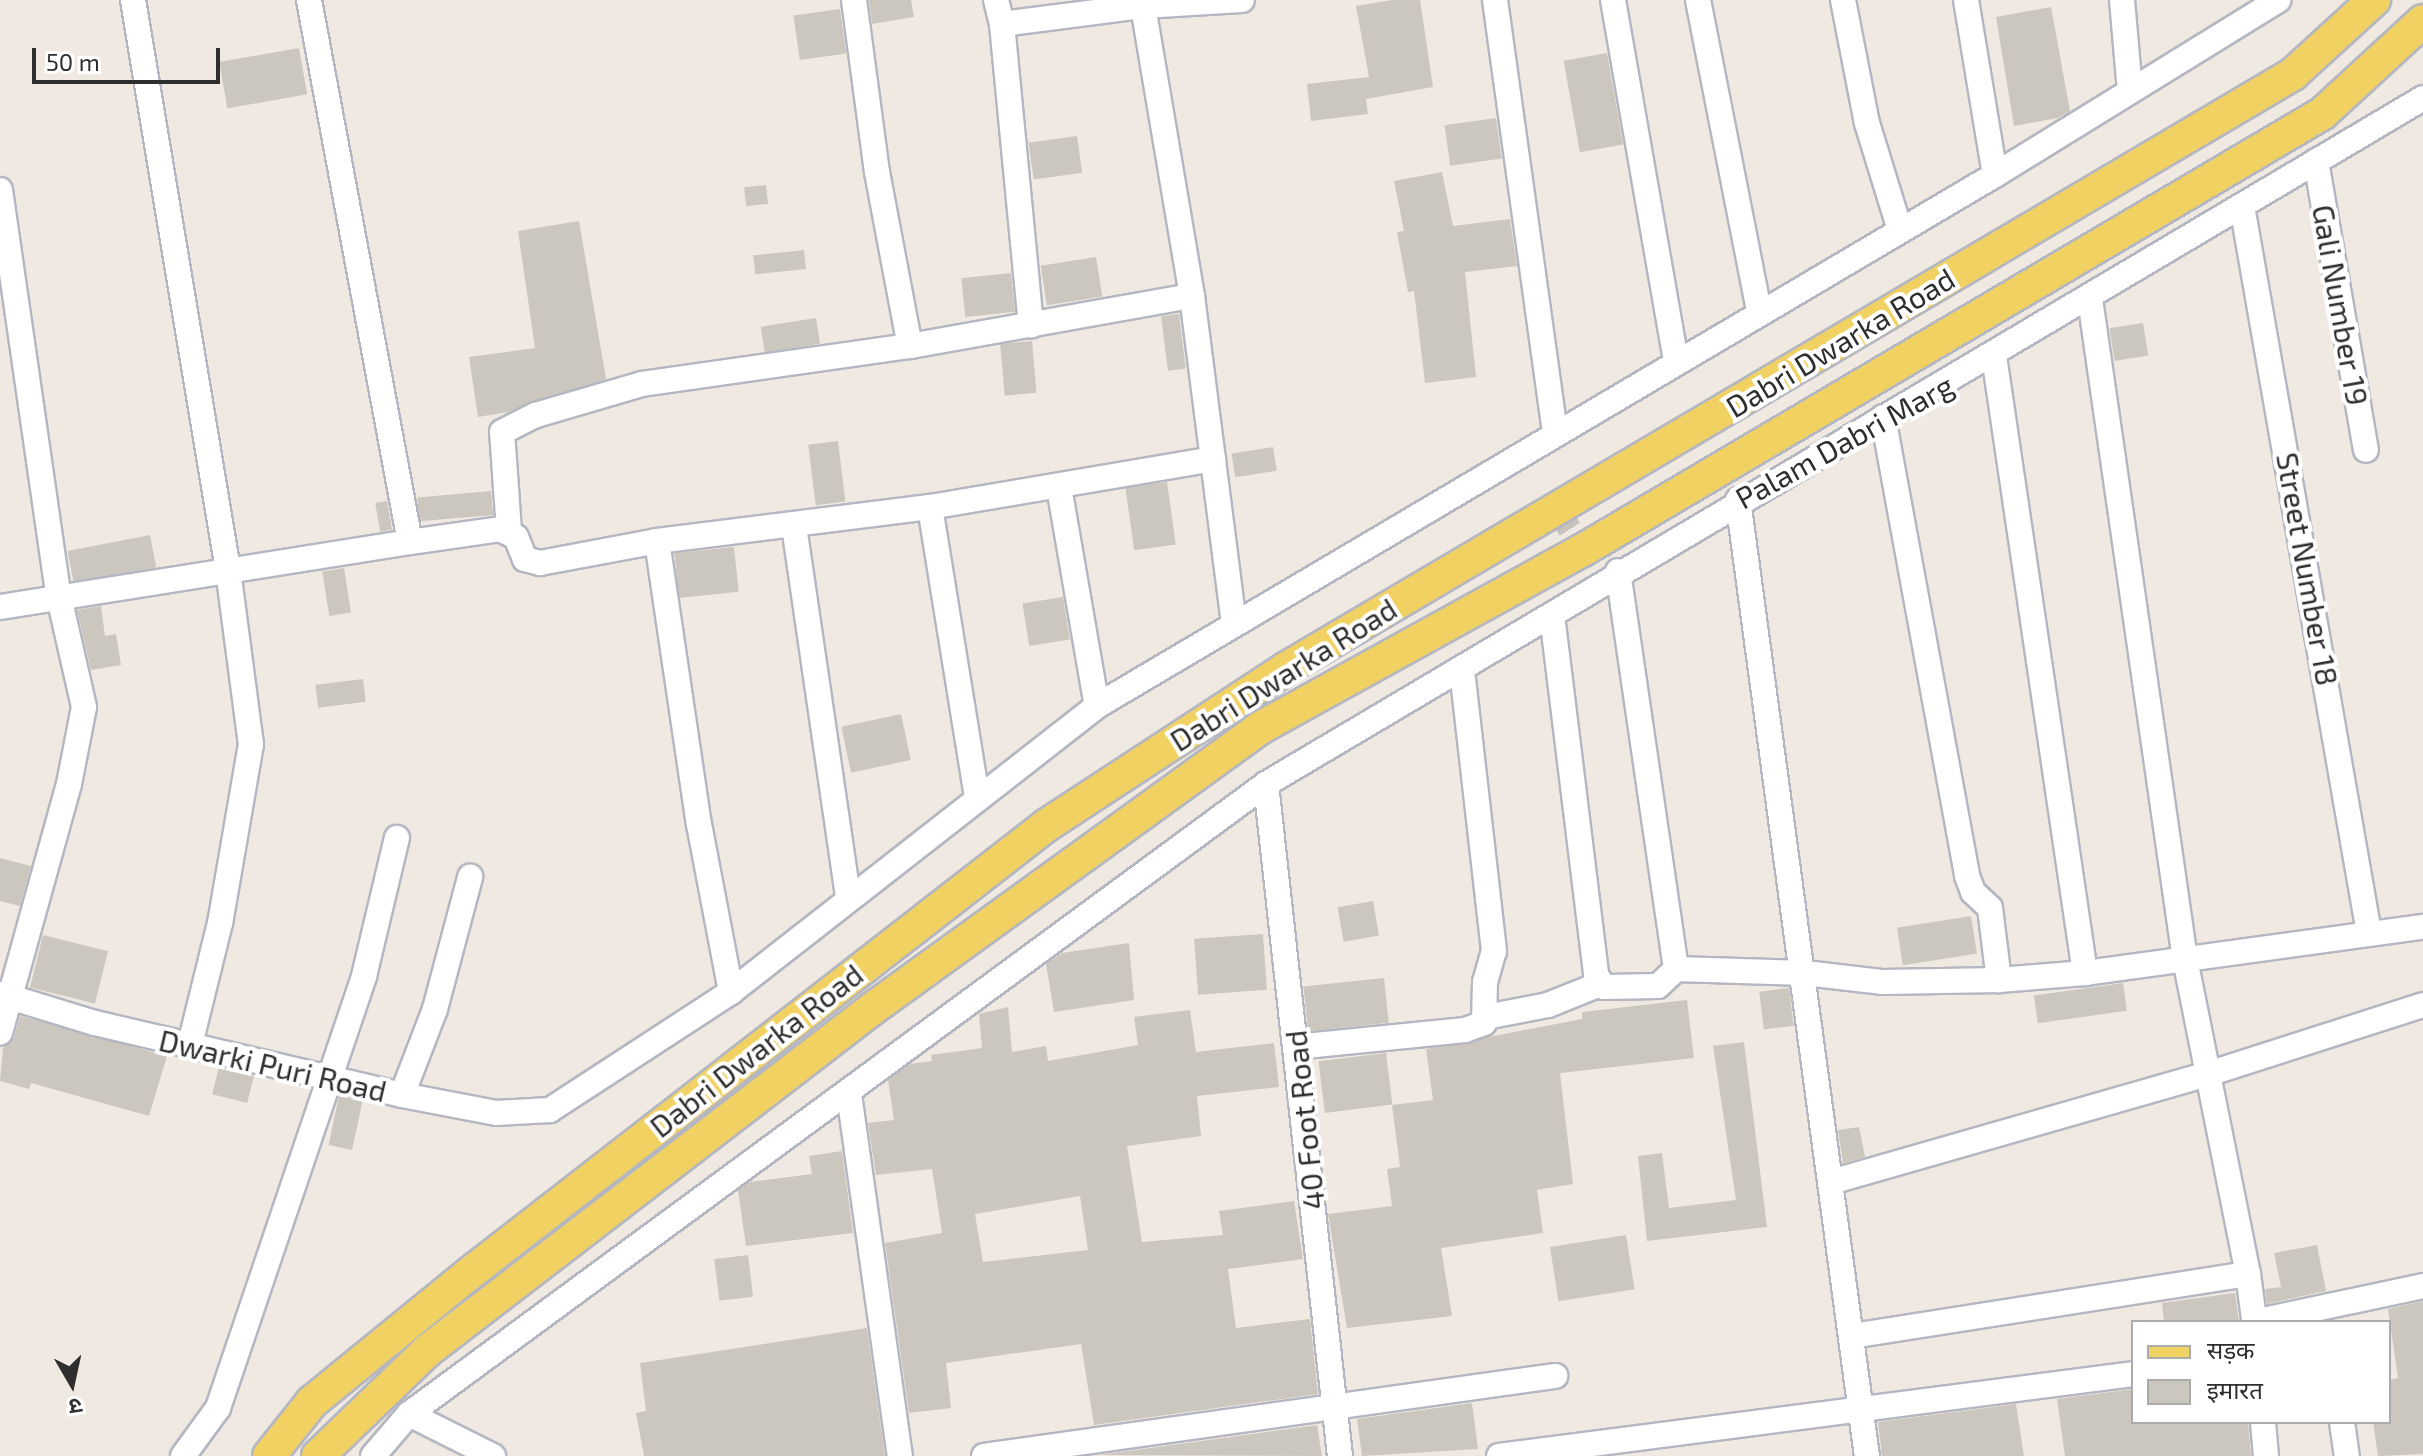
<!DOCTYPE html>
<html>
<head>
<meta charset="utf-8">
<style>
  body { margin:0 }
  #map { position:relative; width:2423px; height:1456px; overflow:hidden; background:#efe9e1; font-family:"Exo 2","Noto Sans Devanagari",sans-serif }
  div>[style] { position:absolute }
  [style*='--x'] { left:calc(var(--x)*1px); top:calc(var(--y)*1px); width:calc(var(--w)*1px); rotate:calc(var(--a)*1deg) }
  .building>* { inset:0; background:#cbc7bf; transform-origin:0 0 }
  .minor-tunnel>* { height:24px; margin-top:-12px; transform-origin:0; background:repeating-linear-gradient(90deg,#c8c4bd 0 24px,transparent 0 36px) }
  .roads { filter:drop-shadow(2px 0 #b4b7c1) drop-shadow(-2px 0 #b4b7c1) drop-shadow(0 2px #b4b7c1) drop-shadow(0 -2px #b4b7c1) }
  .minor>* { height:24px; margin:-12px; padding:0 12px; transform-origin:12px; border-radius:12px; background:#fff }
  .major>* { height:32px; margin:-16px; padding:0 16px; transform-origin:16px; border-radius:16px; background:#f2d163 }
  span { translate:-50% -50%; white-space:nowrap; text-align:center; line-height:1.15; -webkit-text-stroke:8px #fff; paint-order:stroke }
  .street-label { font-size:30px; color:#2e2e2e }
  .legend { position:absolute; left:2131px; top:1320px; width:260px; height:104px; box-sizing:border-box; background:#fff; border:2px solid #ababab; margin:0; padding:10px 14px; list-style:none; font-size:24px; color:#2e2e2e }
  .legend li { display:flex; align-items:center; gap:16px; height:40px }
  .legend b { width:40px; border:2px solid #ababab }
  .north { position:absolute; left:32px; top:1344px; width:80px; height:80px; -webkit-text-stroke:6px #fff; paint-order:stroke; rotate:171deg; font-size:22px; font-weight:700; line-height:32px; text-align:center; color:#2e2e2e }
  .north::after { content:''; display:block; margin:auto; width:28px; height:36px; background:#2e2e2e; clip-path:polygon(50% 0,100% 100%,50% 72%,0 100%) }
  .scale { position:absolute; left:32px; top:48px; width:188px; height:36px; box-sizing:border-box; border:4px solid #2e2e2e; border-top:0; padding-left:10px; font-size:24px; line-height:28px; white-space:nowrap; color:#2e2e2e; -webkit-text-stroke:6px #fff; paint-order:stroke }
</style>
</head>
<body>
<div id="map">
  <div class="building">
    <div style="clip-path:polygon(869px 0,911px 0,914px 17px,872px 24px)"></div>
    <div style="clip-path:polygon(1392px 0,1420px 0,1433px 87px,1366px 99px,1368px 114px,1311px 121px,1307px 84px,1369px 77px,1356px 6px)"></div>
    <div style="clip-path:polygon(2051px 7px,2070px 111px,2058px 118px,2014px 126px,1996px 17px)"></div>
    <div style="left:840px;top:9px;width:45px;height:47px;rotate:82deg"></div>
    <div style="left:299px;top:48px;width:47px;height:81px;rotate:80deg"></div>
    <div style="left:1607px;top:53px;width:93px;height:44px;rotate:80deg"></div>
    <div style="left:1496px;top:118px;width:41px;height:52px;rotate:82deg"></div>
    <div style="left:1077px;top:136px;width:37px;height:49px;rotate:82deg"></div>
    <div style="clip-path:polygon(1442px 172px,1453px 226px,1510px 219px,1517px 266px,1465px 272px,1476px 377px,1425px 383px,1414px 291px,1408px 292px,1397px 232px,1404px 231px,1394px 181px)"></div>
    <div style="left:766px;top:185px;width:19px;height:22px;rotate:84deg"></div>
    <div style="clip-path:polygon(579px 221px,606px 379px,508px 412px,478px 417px,469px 357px,535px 348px,518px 231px)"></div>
    <div style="left:804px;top:250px;width:19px;height:51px;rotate:84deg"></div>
    <div style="left:1096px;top:257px;width:40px;height:56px;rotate:81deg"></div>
    <div style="left:1011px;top:273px;width:39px;height:50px;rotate:84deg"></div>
    <div style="left:1179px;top:314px;width:55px;height:18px;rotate:83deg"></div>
    <div style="left:816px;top:318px;width:26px;height:56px;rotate:81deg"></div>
    <div style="left:2143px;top:323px;width:33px;height:34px;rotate:81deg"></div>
    <div style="left:1032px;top:341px;width:52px;height:32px;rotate:85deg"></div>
    <div style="left:838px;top:441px;width:61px;height:30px;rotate:83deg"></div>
    <div style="left:1273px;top:447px;width:24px;height:42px;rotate:81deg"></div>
    <div style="left:1167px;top:482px;width:63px;height:42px;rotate:82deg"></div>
    <div style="left:491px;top:491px;width:24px;height:74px;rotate:85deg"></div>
    <div style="left:387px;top:501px;width:29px;height:12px;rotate:80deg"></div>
    <div style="left:150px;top:535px;width:33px;height:84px;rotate:79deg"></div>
    <div style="left:734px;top:547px;width:45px;height:60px;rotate:84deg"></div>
    <div style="left:344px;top:568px;width:45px;height:22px;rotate:81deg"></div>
    <div style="left:1063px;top:597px;width:43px;height:41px;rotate:81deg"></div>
    <div style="clip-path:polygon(101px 606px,105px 636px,116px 634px,121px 665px,91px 670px,77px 610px)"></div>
    <div style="left:363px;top:679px;width:23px;height:48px;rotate:83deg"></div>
    <div style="left:901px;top:714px;width:47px;height:61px;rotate:78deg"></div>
    <div style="clip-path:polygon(0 858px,31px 866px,20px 906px,0 901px)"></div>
    <div style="left:1373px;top:901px;width:35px;height:36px;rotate:80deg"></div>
    <div style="left:1971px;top:916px;width:38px;height:75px;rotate:81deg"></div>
    <div style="left:1263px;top:934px;width:56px;height:69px;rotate:86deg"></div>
    <div style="left:43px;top:935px;width:67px;height:54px;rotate:14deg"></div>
    <div style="clip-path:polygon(1129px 943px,1134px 1000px,1054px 1012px,1046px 964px,1062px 953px)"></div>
    <div style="left:1384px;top:978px;width:45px;height:81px;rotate:84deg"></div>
    <div style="left:2123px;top:983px;width:28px;height:90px;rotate:82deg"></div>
    <div style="left:1789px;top:988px;width:38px;height:30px;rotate:83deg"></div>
    <div style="clip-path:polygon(1687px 1000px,1694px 1058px,1560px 1073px,1573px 1184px,1537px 1190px,1543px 1233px,1441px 1248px,1452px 1316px,1347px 1328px,1328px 1214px,1392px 1206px,1387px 1169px,1400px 1167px,1392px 1105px,1433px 1100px,1426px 1049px,1582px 1019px,1582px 1012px)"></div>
    <div style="clip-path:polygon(evenodd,1008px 1007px,1012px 1052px,1046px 1046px,1048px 1061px,1138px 1045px,1134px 1017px,1190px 1010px,1196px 1052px,1274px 1043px,1279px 1087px,1197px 1096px,1201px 1136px,1127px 1146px,1142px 1242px,1223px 1235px,1219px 1211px,1294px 1201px,1303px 1259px,1228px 1269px,1236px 1328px,1310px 1319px,1318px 1394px,1094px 1425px,1081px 1344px,946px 1363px,951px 1408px,909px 1413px,885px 1243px,942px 1233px,932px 1169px,876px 1175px,868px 1123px,894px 1120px,888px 1080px,910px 1064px,932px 1061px,931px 1055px,982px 1048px,979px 1014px,1008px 1007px,1080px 1196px,1088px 1250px,983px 1262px,975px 1214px,1080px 1196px)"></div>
    <div style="clip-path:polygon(20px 1016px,167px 1056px,149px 1116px,31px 1083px,29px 1089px,0 1081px,3px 1048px,14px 1038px)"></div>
    <div style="clip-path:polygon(1744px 1042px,1767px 1227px,1647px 1241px,1638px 1156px,1662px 1153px,1669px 1208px,1736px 1200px,1713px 1046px)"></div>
    <div style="left:1386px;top:1053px;width:52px;height:68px;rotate:83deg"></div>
    <div style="left:219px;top:1067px;width:36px;height:28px;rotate:14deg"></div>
    <div style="left:339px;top:1096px;width:24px;height:50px;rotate:12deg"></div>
    <div style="clip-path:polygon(1859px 1127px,1865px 1157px,1843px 1163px,1838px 1130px)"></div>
    <div style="clip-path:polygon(842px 1151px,853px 1233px,746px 1246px,738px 1190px,750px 1182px,812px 1174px,809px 1156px)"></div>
    <div style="left:1626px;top:1235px;width:55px;height:77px;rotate:81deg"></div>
    <div style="clip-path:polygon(2317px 1245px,2326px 1291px,2267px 1304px,2265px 1289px,2281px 1287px,2274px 1253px)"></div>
    <div style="left:748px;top:1255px;width:42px;height:34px;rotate:83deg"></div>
    <div style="clip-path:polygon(2235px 1293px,2239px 1322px,2164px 1322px,2162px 1303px)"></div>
    <div style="clip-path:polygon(2423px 1301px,2423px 1454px,2378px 1456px,2373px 1422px,2389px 1422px,2389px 1380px,2398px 1378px,2388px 1309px)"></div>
    <div style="clip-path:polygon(867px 1328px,885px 1456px,644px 1456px,636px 1413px,646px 1411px,640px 1363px)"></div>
    <div style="clip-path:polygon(2133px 1389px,2133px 1422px,2248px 1422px,2251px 1456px,2065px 1456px,2057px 1399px)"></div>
    <div style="clip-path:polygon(1472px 1403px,1478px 1449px,1362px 1456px,1357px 1419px)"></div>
    <div style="clip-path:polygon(2016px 1404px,2024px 1456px,1882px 1456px,1878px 1422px)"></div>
    <div style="clip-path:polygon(1317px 1425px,1322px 1456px,1099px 1455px)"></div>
  </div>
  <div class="minor-tunnel">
    <div style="--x:1557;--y:509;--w:49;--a:57.6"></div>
  </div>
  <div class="roads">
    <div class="minor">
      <div style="--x:133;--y:0;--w:578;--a:80.54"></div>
      <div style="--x:228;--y:570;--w:176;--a:82.5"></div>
      <div style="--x:251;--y:744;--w:182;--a:99.8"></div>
      <div style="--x:220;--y:923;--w:125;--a:103.9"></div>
      <div style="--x:854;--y:0;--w:174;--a:82.4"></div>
      <div style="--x:877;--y:172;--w:177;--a:79.3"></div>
      <div style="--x:996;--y:0;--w:25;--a:76"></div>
      <div style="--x:1002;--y:24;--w:303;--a:84.5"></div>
      <div style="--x:1495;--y:0;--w:438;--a:82.1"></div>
      <div style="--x:1613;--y:0;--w:367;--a:80.1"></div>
      <div style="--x:1698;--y:0;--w:318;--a:78.9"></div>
      <div style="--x:1843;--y:0;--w:125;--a:79"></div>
      <div style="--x:1867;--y:123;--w:112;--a:72.9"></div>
      <div style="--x:1966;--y:0;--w:177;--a:80.6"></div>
      <div style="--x:2122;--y:0;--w:91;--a:85"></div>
      <div style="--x:1002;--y:24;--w:142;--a:-7.3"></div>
      <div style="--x:2316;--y:161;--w:293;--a:80.2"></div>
      <div style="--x:0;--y:190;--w:411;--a:81.8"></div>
      <div style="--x:59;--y:597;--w:113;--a:77.2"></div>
      <div style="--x:84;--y:707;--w:78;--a:101"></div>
      <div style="--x:69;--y:784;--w:258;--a:105.5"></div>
      <div style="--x:2242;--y:206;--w:738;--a:80.09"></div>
      <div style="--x:1192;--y:296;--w:330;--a:82.7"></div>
      <div style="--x:2090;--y:299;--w:667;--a:81.81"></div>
      <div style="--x:2185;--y:959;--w:321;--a:78.7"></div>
      <div style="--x:1994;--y:356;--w:624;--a:81.61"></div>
      <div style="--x:1883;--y:417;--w:467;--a:79.6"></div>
      <div style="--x:1967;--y:876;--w:17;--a:69"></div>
      <div style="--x:1973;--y:892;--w:23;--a:43"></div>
      <div style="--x:1990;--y:908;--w:73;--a:82.9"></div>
      <div style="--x:1059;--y:487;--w:222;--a:80.2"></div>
      <div style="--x:1738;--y:500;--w:965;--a:82.32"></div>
      <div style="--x:930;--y:507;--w:293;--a:80.8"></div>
      <div style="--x:794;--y:526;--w:376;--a:81.7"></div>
      <div style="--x:509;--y:531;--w:99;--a:-94"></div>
      <div style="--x:502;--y:432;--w:38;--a:-27"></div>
      <div style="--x:536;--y:415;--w:110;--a:-16.3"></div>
      <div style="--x:642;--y:384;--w:271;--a:-8.1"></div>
      <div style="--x:910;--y:346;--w:286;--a:-10.1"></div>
      <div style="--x:1192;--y:296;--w:294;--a:-99.6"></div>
      <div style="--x:1143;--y:6;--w:99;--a:-3.5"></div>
      <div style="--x:657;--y:541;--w:286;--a:81.6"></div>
      <div style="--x:699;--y:824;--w:171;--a:79.2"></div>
      <div style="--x:410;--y:542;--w:91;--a:-8.2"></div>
      <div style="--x:500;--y:529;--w:18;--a:27"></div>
      <div style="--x:516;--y:537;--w:24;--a:68"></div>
      <div style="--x:525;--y:559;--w:16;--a:15"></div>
      <div style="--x:540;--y:563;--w:119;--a:-10.6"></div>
      <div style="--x:657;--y:541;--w:275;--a:-7.1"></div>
      <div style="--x:930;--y:507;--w:287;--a:-9.6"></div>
      <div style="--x:0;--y:607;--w:415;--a:-9"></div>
      <div style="--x:410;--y:542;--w:551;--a:-100.56"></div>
      <div style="--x:1552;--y:615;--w:363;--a:83"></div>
      <div style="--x:1596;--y:975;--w:14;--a:56"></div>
      <div style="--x:1604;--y:987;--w:54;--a:-1.1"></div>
      <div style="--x:1658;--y:986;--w:25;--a:-43"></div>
      <div style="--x:1676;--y:969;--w:402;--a:-98.3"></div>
      <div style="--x:1266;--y:784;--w:676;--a:83.72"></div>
      <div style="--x:1676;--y:969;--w:129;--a:1.8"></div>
      <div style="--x:1805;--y:973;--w:79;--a:6.6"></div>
      <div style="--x:1883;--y:982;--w:116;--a:-1"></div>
      <div style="--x:1999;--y:980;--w:86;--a:-4.7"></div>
      <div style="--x:2085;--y:973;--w:341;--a:-7.8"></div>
      <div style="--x:0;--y:994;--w:99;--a:17"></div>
      <div style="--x:95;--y:1023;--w:315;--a:13.2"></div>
      <div style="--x:402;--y:1095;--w:96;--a:10.8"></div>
      <div style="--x:496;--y:1113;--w:54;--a:-3.2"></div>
      <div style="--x:550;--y:1110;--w:216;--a:-33.1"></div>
      <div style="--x:731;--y:992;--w:464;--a:-38"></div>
      <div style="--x:1097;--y:706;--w:1043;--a:-30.6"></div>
      <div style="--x:1995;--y:175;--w:333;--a:-31.7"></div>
      <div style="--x:1486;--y:1017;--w:63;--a:-11"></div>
      <div style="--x:1548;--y:1005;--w:56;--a:-22"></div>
      <div style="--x:1295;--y:1047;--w:171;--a:-5.7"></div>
      <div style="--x:1465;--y:1030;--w:20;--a:-20"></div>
      <div style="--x:1484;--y:1023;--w:41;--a:-88.6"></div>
      <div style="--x:1485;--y:982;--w:32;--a:-74"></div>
      <div style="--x:1494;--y:951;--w:284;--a:-96.5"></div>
      <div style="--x:849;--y:1094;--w:366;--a:82"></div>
      <div style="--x:402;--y:1095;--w:92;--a:-69"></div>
      <div style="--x:435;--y:1009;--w:137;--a:-75.1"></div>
      <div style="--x:1831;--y:1182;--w:389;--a:-16"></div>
      <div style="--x:2205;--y:1075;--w:229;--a:-17.8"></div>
      <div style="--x:2254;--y:1322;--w:173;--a:-12"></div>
      <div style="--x:1852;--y:1336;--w:401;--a:-8.9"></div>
      <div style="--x:2248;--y:1274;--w:45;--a:82.4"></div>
      <div style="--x:409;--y:1414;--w:94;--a:26.6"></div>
      <div style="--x:2263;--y:1422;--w:34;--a:85"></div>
      <div style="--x:2342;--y:1422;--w:34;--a:82"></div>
      <div style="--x:183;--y:1456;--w:59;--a:-53.9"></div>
      <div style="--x:218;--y:1408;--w:456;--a:-71.3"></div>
      <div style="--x:364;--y:976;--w:142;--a:-76.6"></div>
      <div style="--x:373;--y:1456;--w:55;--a:-49.4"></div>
      <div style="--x:409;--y:1414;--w:1064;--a:-36.32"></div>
      <div style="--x:1266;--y:784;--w:1345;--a:-30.66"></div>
      <div style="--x:984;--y:1456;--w:577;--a:-7.98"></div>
      <div style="--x:1499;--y:1456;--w:639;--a:-7.37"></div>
    </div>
    <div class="major">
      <div style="--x:269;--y:1456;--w:69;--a:-51.5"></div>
      <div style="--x:312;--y:1402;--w:203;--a:-39.2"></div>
      <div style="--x:469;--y:1274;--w:732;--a:-37.84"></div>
      <div style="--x:1047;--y:825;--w:285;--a:-33.2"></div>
      <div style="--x:1285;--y:669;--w:1171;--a:-30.55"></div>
      <div style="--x:2293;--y:74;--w:110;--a:-42.4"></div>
      <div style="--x:318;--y:1456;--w:151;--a:-43.9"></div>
      <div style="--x:427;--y:1351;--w:561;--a:-37.54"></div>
      <div style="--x:872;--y:1009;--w:479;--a:-35.9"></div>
      <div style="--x:1260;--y:728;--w:369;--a:-28.9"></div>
      <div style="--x:1583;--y:550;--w:859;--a:-30.56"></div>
      <div style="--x:2323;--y:113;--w:136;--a:-42.6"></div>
    </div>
  </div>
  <div class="street-label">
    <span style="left:2341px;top:305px;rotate:80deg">Gali Number 19</span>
    <span style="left:1840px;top:342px;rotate:-31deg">Dabri Dwarka Road</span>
    <span style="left:1844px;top:441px;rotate:-29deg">Palam Dabri Marg</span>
    <span style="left:2308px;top:569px;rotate:80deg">Street Number 18</span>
    <span style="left:1283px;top:674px;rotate:-32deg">Dabri Dwarka Road</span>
    <span style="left:756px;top:1050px;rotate:-38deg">Dabri Dwarka Road</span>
    <span style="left:273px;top:1065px;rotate:13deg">Dwarki Puri Road</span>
    <span style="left:1304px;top:1120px;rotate:-96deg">40 Foot Road</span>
  </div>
  <ul class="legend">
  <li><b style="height:10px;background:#f2d163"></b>सड़क</li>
  <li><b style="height:22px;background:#cbc7bf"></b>इमारत</li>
  </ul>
  <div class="north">उ</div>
  <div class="scale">50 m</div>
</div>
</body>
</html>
